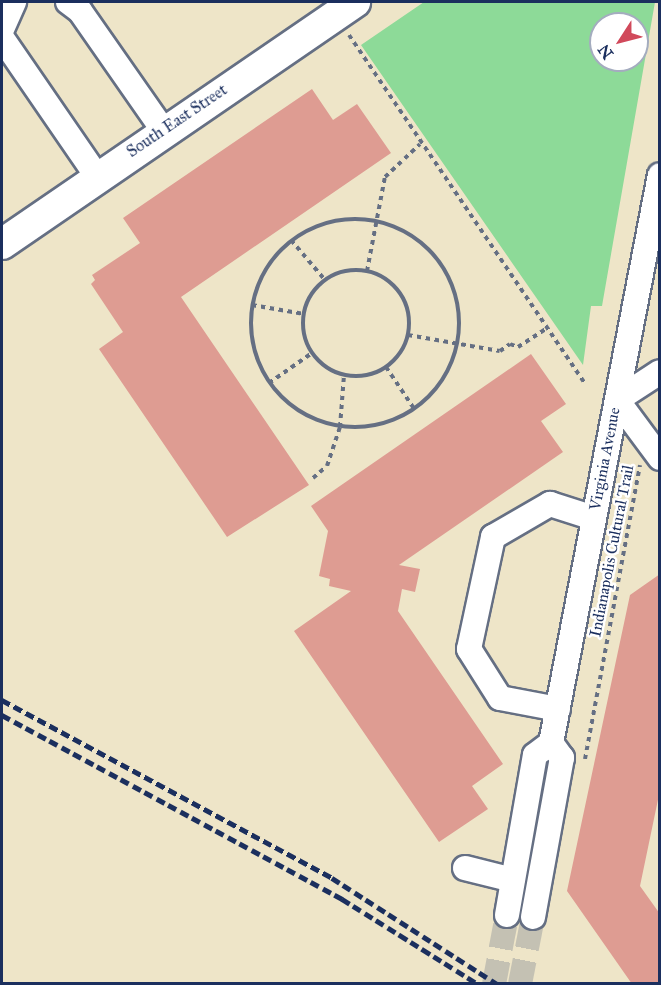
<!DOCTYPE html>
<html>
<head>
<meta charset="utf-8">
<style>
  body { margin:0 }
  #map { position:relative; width:661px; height:985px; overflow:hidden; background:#eee5c8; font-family:"IM FELL Great Primer",serif }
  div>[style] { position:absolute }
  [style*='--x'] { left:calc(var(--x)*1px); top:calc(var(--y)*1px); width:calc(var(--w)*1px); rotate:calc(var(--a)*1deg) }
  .green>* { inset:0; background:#8dda98 }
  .building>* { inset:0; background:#de9c92 }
  .minor-tunnel>* { height:24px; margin-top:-12px; transform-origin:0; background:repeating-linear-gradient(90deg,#c4c1b3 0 24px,transparent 0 36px) }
  .path>* { height:4px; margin-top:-2px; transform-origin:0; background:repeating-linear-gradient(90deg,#656f83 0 4.5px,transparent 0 9px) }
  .path>.ring { margin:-2px; padding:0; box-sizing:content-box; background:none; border:4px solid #656f83; border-radius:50% }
  .roads { filter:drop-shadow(2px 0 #656f83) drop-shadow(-2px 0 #656f83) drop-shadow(0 2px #656f83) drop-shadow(0 -2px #656f83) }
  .minor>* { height:24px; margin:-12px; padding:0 12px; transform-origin:12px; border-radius:12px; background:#fff }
  .major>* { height:30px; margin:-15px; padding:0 15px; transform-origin:15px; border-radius:15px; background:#fff }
  .rail>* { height:4.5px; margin-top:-2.25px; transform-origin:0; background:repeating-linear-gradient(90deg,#1b2f5e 0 9px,transparent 0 13.5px) }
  span { translate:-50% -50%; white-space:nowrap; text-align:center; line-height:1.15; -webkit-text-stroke:5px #fff; paint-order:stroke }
  .street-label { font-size:16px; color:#1b2f5e }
  .frame { position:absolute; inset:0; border:3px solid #1b2f5e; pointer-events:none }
  .north { position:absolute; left:589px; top:12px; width:60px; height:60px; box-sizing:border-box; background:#fff; border:2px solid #a4acbf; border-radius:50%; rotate:234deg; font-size:16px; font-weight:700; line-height:24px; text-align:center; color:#1b2f5e }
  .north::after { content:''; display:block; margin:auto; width:21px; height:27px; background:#d1495b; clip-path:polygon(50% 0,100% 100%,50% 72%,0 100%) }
</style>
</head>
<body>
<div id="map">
  <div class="green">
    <div style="clip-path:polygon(evenodd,424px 2px,655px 2px,602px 306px,591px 306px,583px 365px,361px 45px,424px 2px,601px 24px,637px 24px,637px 60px,601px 60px,601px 24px)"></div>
  </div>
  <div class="building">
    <div style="clip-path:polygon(312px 89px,333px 120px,357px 104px,391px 153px,181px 297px,309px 485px,227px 537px,99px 349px,123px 332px,91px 284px,95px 280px,92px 275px,140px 243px,123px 218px)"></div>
    <div style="clip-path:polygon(531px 354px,566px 404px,541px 421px,563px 452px,399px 565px,420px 569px,415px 592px,402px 589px,398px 611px,503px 764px,472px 786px,488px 809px,439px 842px,294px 631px,351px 591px,329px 586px,330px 579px,319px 576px,328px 531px,311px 506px)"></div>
    <div style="clip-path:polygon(660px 574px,660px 790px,640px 886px,660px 914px,660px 984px,632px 984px,567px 891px,630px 595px)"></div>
  </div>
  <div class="minor-tunnel">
    <div style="--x:494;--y:984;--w:70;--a:-79.3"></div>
    <div style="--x:520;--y:984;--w:68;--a:-79"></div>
  </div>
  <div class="path">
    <div style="--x:349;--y:35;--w:421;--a:55.9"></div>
    <div class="ring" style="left:251px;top:219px;width:204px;height:204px"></div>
    <div style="--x:291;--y:240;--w:52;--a:49.6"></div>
    <div class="ring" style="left:303px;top:270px;width:102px;height:102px"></div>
    <div style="--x:367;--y:271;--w:96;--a:-79.2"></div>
    <div style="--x:385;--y:177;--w:48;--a:-43.3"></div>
    <div style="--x:252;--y:305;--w:53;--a:9.8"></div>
    <div style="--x:408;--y:335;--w:93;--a:9.9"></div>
    <div style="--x:500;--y:351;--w:12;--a:-35"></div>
    <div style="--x:510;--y:344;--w:9;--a:21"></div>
    <div style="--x:518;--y:347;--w:33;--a:-33"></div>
    <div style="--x:386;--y:367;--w:52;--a:56"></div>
    <div style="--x:269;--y:383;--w:52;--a:-34.9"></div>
    <div style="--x:313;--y:478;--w:18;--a:-41"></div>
    <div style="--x:327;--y:466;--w:41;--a:-71.6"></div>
    <div style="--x:340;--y:427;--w:52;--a:-85.6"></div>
    <div style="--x:585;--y:759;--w:299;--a:-79.4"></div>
  </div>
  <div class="roads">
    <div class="minor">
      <div style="--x:68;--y:2;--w:15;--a:37"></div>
      <div style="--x:80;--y:11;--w:145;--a:55.1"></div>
      <div style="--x:2;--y:29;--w:30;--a:-66"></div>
      <div style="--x:2;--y:38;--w:168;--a:55.5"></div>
      <div style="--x:617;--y:400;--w:72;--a:53.4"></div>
      <div style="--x:617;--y:400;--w:51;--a:-33.1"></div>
      <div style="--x:558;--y:709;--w:59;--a:-169.3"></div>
      <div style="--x:500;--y:698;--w:58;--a:-122.3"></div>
      <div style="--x:469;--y:649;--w:115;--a:-77.9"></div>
      <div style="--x:493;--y:537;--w:66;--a:-30.1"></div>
      <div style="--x:550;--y:504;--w:46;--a:17.7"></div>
      <div style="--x:465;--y:868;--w:49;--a:14"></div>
      <div style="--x:507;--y:915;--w:162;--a:-80.1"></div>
      <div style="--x:535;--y:755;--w:20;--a:-37"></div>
      <div style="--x:551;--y:743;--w:578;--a:-79.14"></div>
      <div style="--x:533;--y:917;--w:162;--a:-79.7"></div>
      <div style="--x:562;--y:758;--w:19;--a:-126"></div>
    </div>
    <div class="major">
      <div style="--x:2;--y:244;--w:428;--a:-34.4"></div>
    </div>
  </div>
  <div class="rail">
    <div style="--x:2;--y:700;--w:375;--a:28.3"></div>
    <div style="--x:332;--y:878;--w:196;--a:32.7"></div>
    <div style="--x:2;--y:715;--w:387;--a:28.4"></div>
    <div style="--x:342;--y:899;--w:160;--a:32"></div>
  </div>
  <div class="street-label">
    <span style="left:177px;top:121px;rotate:-34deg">South East Street</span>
    <span style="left:605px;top:459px;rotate:-79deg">Virginia Avenue</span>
    <span style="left:612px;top:551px;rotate:-79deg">Indianapolis Cultural Trail</span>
  </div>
  <div class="frame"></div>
  <div class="north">N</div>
</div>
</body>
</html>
